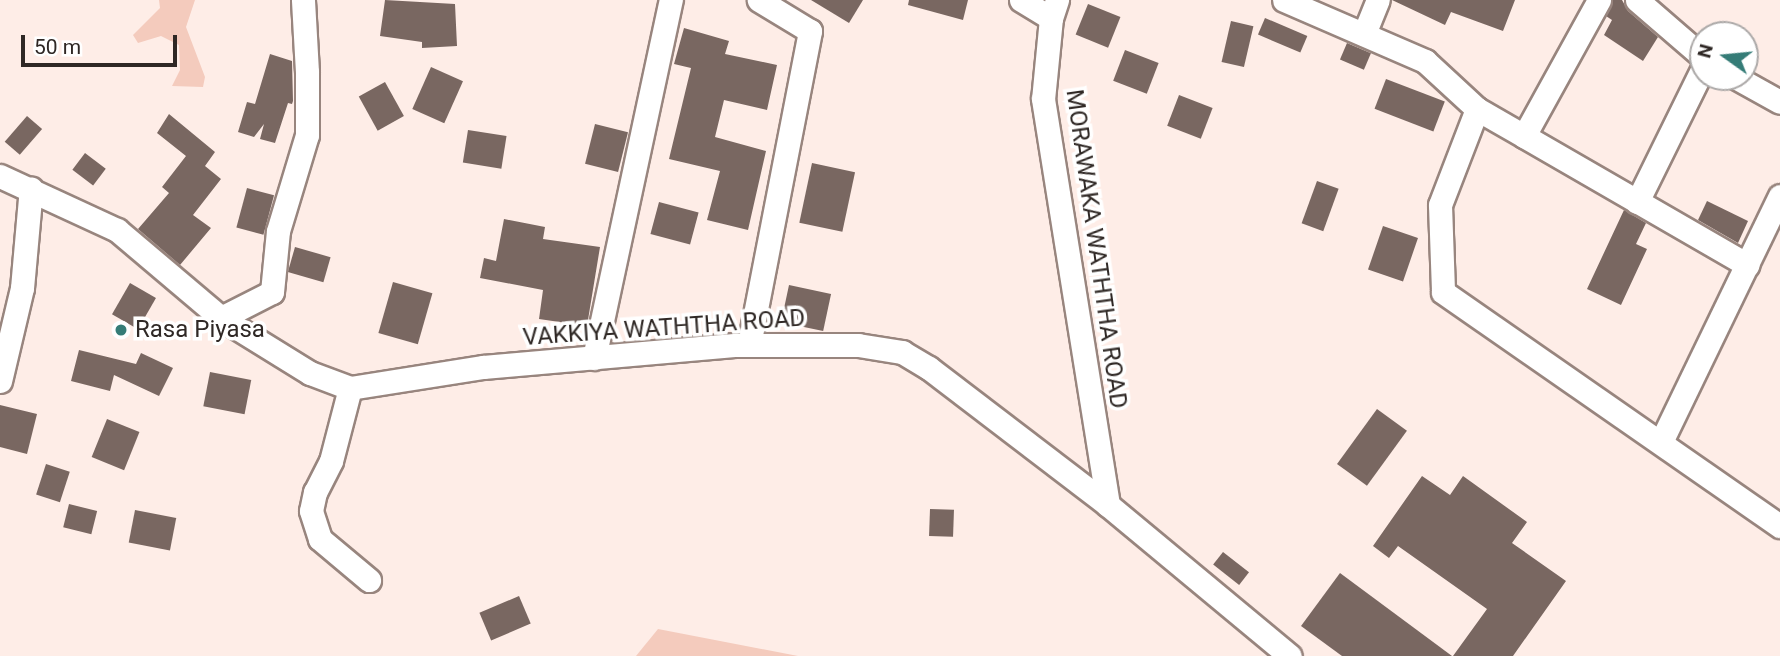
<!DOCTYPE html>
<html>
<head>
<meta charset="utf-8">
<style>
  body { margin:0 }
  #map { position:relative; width:1780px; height:656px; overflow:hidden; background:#feede7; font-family:Roboto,sans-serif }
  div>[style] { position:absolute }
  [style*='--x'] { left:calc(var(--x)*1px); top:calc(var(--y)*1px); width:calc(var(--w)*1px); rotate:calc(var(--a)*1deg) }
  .water>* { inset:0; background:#f4cbbd }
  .building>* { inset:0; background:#796761; transform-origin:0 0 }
  .roads { filter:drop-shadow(2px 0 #98857e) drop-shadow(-2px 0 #98857e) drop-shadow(0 2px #98857e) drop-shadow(0 -2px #98857e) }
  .minor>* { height:23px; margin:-11.5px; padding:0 11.5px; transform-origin:11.5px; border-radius:11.5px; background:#fff }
  .dots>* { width:19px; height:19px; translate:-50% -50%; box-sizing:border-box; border:4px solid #fff; border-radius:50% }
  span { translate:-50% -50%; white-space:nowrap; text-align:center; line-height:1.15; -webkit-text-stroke:7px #fff; paint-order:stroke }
  .street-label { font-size:24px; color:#2f2825 }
  .poi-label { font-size:24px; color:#2f2825 }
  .left { translate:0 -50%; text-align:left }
  .north { position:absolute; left:1689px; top:21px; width:70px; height:70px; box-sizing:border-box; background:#fff; border:2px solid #aca9a8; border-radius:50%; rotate:285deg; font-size:19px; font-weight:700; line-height:28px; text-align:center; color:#2f2825 }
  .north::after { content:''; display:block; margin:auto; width:24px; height:32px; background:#357c77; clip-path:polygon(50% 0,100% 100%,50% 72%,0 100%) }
  .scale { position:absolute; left:21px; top:35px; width:156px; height:32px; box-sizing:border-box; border:4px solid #2f2825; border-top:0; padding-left:9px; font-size:21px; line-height:24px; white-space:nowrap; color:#2f2825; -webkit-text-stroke:5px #fff; paint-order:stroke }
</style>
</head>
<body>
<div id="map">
  <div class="water">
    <div style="clip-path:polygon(159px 0,195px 0,186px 27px,205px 77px,203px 87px,172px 86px,180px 70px,179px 45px,161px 36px,138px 43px,133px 35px,160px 8px)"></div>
    <div style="clip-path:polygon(658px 629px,798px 656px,636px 656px)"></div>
  </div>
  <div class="building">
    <div style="clip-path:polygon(385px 0,455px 4px,457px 46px,422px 48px,422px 42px,380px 36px)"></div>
    <div style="clip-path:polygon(811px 0,863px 0,849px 23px)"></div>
    <div style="clip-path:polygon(909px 0,968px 0,963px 20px,908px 5px)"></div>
    <div style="clip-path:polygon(1392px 0,1515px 0,1503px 31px,1451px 12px,1445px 25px)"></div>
    <div style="clip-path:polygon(1613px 0,1622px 0,1628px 11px,1658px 37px,1643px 61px,1604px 35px,1612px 20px,1606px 16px)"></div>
    <div style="left:1088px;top:4px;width:35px;height:33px;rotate:22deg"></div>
    <div style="left:1265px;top:18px;width:46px;height:18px;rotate:23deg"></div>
    <div style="left:1231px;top:21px;width:23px;height:42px;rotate:13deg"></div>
    <div style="clip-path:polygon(684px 28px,729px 41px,725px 54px,777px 65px,767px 110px,724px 100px,715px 137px,766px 151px,748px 230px,707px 220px,720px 171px,669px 159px,691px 68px,674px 64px)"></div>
    <div style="left:1347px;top:43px;width:26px;height:18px;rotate:23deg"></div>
    <div style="left:1125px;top:50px;width:36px;height:33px;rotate:21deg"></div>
    <div style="clip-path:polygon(270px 54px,292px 61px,293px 101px,292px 104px,288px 103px,275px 143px,260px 139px,264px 124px,254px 137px,238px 132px,247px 102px,255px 104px)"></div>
    <div style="left:431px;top:67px;width:35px;height:46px;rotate:24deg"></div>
    <div style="left:1386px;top:79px;width:63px;height:32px;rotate:21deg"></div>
    <div style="left:385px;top:82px;width:39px;height:30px;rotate:61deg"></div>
    <div style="left:1179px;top:95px;width:36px;height:33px;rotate:21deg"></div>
    <div style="clip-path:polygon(169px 114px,215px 152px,205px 166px,221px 179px,193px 215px,211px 228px,180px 265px,138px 229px,169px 193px,162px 187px,186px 156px,157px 133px)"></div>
    <div style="left:27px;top:116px;width:20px;height:34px;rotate:41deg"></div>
    <div style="left:595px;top:124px;width:34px;height:41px;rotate:14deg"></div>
    <div style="left:468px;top:130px;width:39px;height:33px;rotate:9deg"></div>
    <div style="left:85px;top:153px;width:26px;height:21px;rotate:37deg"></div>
    <div style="left:812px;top:163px;width:44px;height:61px;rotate:12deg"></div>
    <div style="left:1317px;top:181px;width:23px;height:45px;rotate:20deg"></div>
    <div style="left:247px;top:188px;width:28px;height:41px;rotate:15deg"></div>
    <div style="clip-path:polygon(1707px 201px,1748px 221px,1738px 243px,1698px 220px)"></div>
    <div style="left:659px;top:202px;width:41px;height:33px;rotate:15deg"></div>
    <div style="clip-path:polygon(1624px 210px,1646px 223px,1636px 244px,1647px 249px,1621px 305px,1587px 289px)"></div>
    <div style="clip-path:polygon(504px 219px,545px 227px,543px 239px,600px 247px,587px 326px,539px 319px,543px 290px,480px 278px,484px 258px,496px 261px)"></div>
    <div style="left:1383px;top:226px;width:37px;height:46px;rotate:19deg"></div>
    <div style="left:295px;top:247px;width:37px;height:26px;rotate:16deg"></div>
    <div style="left:393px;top:282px;width:41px;height:53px;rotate:16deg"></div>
    <div style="left:130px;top:283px;width:30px;height:36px;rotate:30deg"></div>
    <div style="left:789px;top:285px;width:43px;height:38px;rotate:12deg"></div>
    <div style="clip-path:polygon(79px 350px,136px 364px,141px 353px,173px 368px,159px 396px,114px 375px,110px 391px,71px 381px)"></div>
    <div style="left:210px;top:372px;width:42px;height:35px;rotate:11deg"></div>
    <div style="clip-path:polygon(0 405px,37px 414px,27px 454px,0 447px)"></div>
    <div style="left:1377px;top:409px;width:37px;height:68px;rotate:36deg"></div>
    <div style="left:107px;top:419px;width:35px;height:41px;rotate:22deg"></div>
    <div style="left:46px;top:464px;width:25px;height:32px;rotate:18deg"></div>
    <div style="clip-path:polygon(1422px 476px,1450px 495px,1463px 476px,1527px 522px,1512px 543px,1566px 581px,1513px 656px,1453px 656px,1487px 609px,1398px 546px,1389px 558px,1373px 546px)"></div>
    <div style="left:69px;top:504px;width:29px;height:24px;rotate:14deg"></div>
    <div style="left:930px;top:509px;width:24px;height:27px;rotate:2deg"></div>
    <div style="left:135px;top:510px;width:42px;height:33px;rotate:11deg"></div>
    <div style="left:1223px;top:552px;width:33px;height:16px;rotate:38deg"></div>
    <div style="clip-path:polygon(1340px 573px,1452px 656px,1342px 656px,1301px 626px)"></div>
    <div style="left:519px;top:596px;width:30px;height:43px;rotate:67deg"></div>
  </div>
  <div class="roads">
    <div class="minor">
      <div style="--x:1021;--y:0;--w:35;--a:31"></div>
      <div style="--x:1057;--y:0;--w:19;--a:108"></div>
      <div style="--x:1051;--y:18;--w:81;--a:95.6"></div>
      <div style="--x:1043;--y:99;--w:411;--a:80.9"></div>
      <div style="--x:1284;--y:0;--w:154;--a:23.4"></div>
      <div style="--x:1425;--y:61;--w:71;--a:42.7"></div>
      <div style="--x:1477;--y:109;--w:103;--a:111.1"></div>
      <div style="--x:1440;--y:205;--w:87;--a:88"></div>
      <div style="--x:1443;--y:292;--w:410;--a:34.8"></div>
      <div style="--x:1599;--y:0;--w:155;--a:118.9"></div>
      <div style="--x:1524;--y:136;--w:258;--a:30"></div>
      <div style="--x:1637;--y:0;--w:87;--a:40.8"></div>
      <div style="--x:1364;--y:34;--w:37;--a:-68"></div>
      <div style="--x:1735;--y:77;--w:51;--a:29.1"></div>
      <div style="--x:1477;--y:109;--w:54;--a:29.9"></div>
      <div style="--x:0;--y:176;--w:129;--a:24.8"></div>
      <div style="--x:117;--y:230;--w:136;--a:40.2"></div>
      <div style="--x:221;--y:318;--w:105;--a:31.7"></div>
      <div style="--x:310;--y:373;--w:43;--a:20.6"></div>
      <div style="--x:350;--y:388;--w:135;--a:-9"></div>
      <div style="--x:483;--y:367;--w:255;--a:-5"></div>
      <div style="--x:737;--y:345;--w:121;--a:0"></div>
      <div style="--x:858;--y:345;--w:45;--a:9"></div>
      <div style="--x:902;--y:352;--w:31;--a:31"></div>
      <div style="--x:929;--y:368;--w:225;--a:37.4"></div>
      <div style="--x:1108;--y:505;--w:236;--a:39.7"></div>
      <div style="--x:1637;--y:202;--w:149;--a:-63.8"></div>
      <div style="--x:221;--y:318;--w:57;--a:-27"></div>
      <div style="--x:272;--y:292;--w:61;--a:-84.4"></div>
      <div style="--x:278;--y:231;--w:100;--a:-73.2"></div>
      <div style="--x:307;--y:135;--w:63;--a:-90"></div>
      <div style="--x:307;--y:72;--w:72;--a:-93.2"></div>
      <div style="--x:749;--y:345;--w:320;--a:-79"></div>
      <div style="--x:810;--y:31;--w:60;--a:-148.7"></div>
      <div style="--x:594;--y:358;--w:366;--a:-77.9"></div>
      <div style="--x:0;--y:381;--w:96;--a:-76.7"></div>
      <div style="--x:22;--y:288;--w:100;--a:-84.9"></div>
      <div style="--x:350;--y:388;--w:75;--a:104.6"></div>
      <div style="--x:331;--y:461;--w:35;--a:117"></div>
      <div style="--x:315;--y:492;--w:19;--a:102"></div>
      <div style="--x:311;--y:511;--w:29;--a:72"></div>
      <div style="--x:320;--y:539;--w:64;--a:39.9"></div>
      <div style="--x:1661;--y:442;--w:273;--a:-64.2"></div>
    </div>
  </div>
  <div class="dots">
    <div style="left:121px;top:330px;background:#357c77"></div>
  </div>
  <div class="street-label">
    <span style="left:1096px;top:249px;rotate:82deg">MORAWAKA WATHTHA ROAD</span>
    <span style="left:664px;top:328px;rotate:-4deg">VAKKIYA WATHTHA ROAD</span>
  </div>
  <div class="poi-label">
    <span class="left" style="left:135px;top:330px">Rasa Piyasa</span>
  </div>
  <div class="north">N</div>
  <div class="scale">50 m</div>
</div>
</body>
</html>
